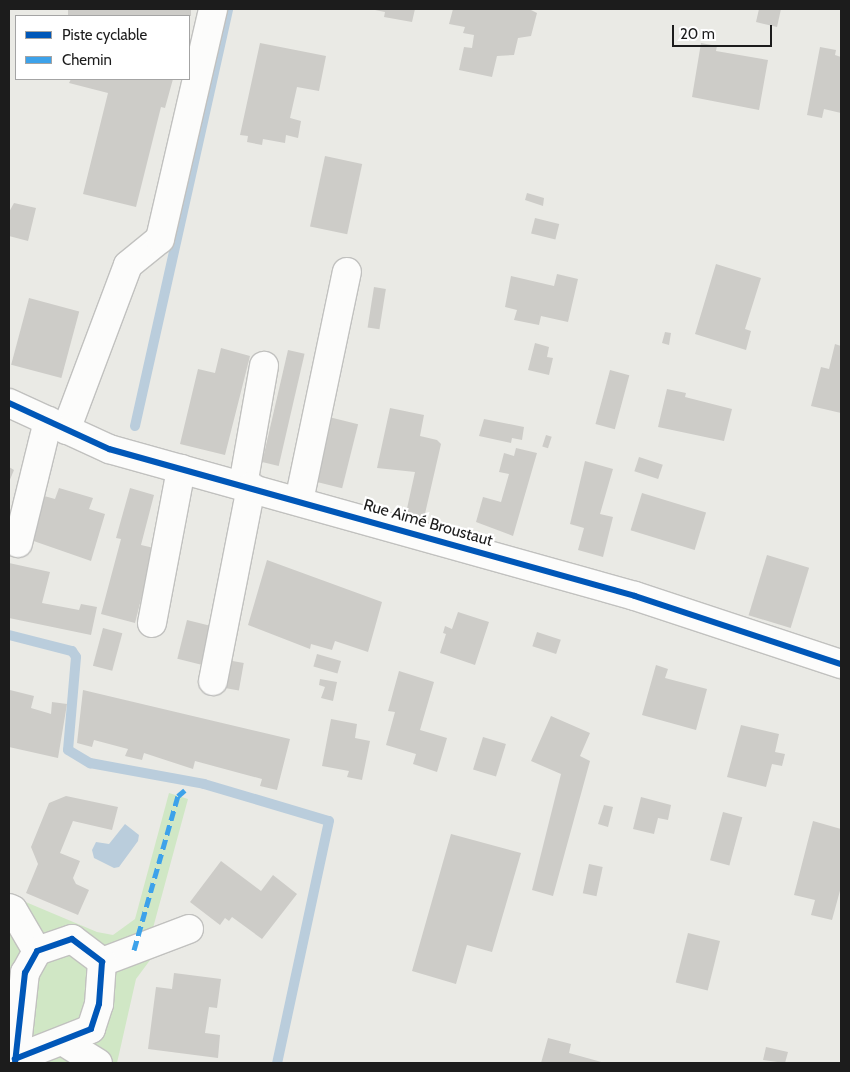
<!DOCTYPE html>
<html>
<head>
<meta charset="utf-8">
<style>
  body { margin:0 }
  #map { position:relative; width:850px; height:1072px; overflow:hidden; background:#eaeae5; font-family:Cabin,sans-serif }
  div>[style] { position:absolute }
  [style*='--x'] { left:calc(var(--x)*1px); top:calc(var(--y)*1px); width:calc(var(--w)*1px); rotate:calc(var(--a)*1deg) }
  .grass>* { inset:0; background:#d0e7c5 }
  .water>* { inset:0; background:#bacddc }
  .stream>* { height:10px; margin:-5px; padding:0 5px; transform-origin:5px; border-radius:5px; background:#bacddc }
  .building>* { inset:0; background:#cdccc8; transform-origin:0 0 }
  .roads { filter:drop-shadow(1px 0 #c1c1bf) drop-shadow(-1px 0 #c1c1bf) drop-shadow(0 1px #c1c1bf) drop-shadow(0 -1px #c1c1bf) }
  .minor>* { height:28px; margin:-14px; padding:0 14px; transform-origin:14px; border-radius:14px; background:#fcfcfb }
  .quiet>* { height:5px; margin-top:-2.5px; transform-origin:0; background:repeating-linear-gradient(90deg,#3da2ea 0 10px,transparent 0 15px) }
  .cycleway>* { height:6px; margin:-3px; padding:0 3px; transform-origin:3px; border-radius:3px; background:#0057b8 }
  span { translate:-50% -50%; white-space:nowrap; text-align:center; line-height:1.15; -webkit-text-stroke:4.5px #fff; paint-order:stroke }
  .street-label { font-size:16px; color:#1c1c1c }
  .frame { position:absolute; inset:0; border:10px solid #1c1c1c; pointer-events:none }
  .legend { position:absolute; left:15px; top:15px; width:175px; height:65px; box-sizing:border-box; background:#fff; border:1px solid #a4a4a4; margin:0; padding:6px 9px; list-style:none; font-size:15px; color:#1c1c1c }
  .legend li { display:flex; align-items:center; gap:10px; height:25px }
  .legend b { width:25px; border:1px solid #a4a4a4 }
  .scale { position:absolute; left:672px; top:25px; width:100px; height:22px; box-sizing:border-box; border:2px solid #1c1c1c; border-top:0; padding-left:6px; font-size:15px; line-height:18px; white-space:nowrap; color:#1c1c1c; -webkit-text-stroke:4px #fff; paint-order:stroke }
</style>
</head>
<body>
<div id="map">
  <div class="grass">
    <div style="clip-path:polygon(169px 793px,188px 799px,153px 928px,159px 948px,136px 979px,117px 1063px,9px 1063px,9px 895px,97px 932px,113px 935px,135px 919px)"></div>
  </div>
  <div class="water">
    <div style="clip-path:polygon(125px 824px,139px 835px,138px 841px,119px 867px,114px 868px,94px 858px,92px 850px,96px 842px,109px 844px)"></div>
  </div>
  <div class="stream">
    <div style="--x:135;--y:426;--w:427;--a:-77.4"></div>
    <div style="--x:9;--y:635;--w:65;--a:14.3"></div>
    <div style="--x:72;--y:651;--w:7;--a:56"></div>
    <div style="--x:76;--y:657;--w:93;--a:94.9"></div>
    <div style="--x:68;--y:750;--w:26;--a:31"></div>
    <div style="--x:90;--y:763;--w:116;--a:10.4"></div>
    <div style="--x:204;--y:784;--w:130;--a:16.5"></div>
    <div style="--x:329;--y:821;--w:248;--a:102.1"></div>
  </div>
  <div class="building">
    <div style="left:68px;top:9px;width:123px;height:7px"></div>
    <div style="clip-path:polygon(415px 9px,412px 22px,384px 17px,385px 12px,375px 10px)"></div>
    <div style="clip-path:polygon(453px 9px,529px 9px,537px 13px,531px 36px,518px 38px,514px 55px,497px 56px,492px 77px,459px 70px,464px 47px,472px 48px,474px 35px,463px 33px,465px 27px,449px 24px)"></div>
    <div style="clip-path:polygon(759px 9px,781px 9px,777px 27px,756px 22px)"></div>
    <div style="clip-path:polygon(260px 43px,326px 56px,319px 91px,297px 87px,290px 118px,301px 121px,298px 138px,286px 135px,285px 143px,263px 139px,262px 145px,247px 142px,248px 136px,240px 135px)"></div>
    <div style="clip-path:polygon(701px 43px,717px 46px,716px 51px,768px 60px,759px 110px,692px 97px)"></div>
    <div style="clip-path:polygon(820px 47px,836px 50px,835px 55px,841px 57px,841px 113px,824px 109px,822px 118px,807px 115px)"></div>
    <div style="clip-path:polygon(71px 79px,173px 79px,165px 108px,161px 107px,136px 207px,83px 194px,108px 93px,69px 83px)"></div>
    <div style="left:325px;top:156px;width:38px;height:72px;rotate:12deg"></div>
    <div style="clip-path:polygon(527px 193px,544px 198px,543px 206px,525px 200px)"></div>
    <div style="clip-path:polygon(14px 203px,36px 208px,28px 241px,9px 236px,9px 212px)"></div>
    <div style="left:535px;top:218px;width:25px;height:16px;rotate:14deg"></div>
    <div style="clip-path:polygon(716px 264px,761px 278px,745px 329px,751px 331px,746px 350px,695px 334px)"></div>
    <div style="clip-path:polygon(557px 274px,578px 279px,568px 322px,541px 316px,539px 325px,514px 320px,517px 310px,505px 307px,511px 276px,554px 286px)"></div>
    <div style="left:374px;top:287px;width:12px;height:41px;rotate:9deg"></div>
    <div style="left:29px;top:298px;width:52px;height:69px;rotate:15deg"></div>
    <div style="clip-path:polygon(665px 332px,671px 333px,669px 345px,662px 343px)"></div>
    <div style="clip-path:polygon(535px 343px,549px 347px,547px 357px,553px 358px,549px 375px,528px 370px)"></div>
    <div style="clip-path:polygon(835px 344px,841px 346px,841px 413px,811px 406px,821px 367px,829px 369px)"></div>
    <div style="clip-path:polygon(221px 348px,250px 356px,225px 455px,180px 444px,198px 369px,215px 373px)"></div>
    <div style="left:288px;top:350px;width:17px;height:115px;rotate:13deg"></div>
    <div style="left:610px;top:370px;width:20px;height:56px;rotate:15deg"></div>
    <div style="clip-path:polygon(667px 389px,686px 393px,685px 397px,732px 409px,724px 441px,658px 427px)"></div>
    <div style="clip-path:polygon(390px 408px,424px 415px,420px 436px,437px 440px,441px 444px,424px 518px,406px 513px,415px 472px,377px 468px)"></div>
    <div style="left:329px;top:417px;width:30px;height:66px;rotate:14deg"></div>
    <div style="clip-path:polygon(484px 419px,524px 427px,522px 440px,512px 438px,511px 443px,479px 436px)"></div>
    <div style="left:546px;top:435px;width:6px;height:12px;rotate:18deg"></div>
    <div style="clip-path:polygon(516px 448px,537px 453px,513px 536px,476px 522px,483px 497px,501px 502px,509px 474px,499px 472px,504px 453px,514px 456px)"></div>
    <div style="left:639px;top:457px;width:25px;height:15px;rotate:18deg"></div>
    <div style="clip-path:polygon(585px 461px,613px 469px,600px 514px,613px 517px,603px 557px,578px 550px,584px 528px,570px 524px)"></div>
    <div style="clip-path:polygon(9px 467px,14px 470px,9px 482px)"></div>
    <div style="clip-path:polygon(59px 488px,93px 498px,89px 509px,105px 514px,91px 561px,25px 538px,37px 494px,55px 499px)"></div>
    <div style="clip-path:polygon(130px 488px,154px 495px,141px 545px,154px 548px,135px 623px,101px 614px,121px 539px,116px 538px)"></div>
    <div style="left:642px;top:493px;width:67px;height:39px;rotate:17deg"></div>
    <div style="left:767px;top:555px;width:44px;height:63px;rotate:17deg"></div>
    <div style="clip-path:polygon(267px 560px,382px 602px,368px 652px,335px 641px,332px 650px,311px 644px,310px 649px,248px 625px)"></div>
    <div style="clip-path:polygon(9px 563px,50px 572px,42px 603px,79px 610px,81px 604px,97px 607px,91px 635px,9px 618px)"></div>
    <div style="clip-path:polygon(458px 612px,489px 622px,475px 665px,440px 653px,446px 634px,443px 633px,445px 626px,452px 629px)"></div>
    <div style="left:187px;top:620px;width:29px;height:40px;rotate:14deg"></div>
    <div style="left:103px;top:628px;width:20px;height:39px;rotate:15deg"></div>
    <div style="left:537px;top:632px;width:25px;height:15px;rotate:18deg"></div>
    <div style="left:317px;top:654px;width:25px;height:13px;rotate:16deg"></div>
    <div style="left:227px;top:660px;width:17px;height:28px;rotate:10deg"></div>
    <div style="clip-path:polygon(656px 665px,668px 669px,665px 678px,707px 689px,696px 730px,642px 715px)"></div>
    <div style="clip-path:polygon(399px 671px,434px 682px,420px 730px,447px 738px,437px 772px,413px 764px,416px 754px,386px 745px,395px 712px,388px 711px)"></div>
    <div style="clip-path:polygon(320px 679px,337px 682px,333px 701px,321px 698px,325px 687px,319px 685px)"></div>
    <div style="clip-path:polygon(10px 690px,34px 696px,31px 708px,48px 713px,51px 714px,52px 702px,67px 704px,58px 758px,9px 747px)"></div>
    <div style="clip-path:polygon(83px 690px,290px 739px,277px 790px,260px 786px,262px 779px,195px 761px,193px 769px,144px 753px,142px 760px,125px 756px,128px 749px,94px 740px,92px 747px,77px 743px)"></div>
    <div style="clip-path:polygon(551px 716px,590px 733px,580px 756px,590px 761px,553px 896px,532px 890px,561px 774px,531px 761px)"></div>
    <div style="clip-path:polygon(331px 719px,357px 724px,355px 738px,370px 741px,362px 780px,347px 777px,349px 771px,322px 766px)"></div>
    <div style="clip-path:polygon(741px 725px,779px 734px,775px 752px,785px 754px,782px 766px,772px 764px,766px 787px,727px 777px)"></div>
    <div style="left:483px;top:737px;width:24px;height:34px;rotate:17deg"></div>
    <div style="clip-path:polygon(66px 796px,118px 807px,112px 830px,73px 821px,60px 853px,80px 861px,73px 878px,76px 884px,89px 890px,78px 915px,26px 893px,38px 864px,31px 847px,49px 803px)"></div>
    <div style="clip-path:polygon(641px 797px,671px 805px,668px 820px,658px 818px,654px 834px,633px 829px)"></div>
    <div style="clip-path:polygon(604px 805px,613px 807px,608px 827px,598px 824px)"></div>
    <div style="left:723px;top:812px;width:20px;height:50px;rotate:15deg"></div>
    <div style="clip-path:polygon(813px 821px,841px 829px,841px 887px,832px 920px,811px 915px,815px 900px,794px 895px)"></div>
    <div style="clip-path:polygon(451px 834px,521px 853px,492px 952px,467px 945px,456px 984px,412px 971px)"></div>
    <div style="clip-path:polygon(221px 861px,261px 891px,273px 875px,297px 894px,262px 939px,232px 917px,229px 921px,225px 918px,220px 925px,190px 902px)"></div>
    <div style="left:589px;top:864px;width:14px;height:30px;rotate:12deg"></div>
    <div style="left:688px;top:933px;width:33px;height:51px;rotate:14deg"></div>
    <div style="clip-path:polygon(174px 973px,221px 979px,217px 1008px,209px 1007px,205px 1033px,220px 1035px,218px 1058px,148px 1049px,156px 987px,172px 989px)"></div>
    <div style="clip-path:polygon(548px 1038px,571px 1044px,569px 1053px,605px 1063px,541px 1063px)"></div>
    <div style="clip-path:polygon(766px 1047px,788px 1052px,785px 1063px,763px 1060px)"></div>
  </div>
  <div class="roads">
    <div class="minor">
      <div style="--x:9;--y:403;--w:110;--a:24.7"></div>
      <div style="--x:109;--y:449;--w:546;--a:15.61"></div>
      <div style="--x:635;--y:596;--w:217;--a:18.3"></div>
      <div style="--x:66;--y:430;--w:176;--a:-69.4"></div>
      <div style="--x:128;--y:265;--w:41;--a:-39.1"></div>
      <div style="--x:160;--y:239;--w:236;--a:-77"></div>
      <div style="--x:243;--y:485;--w:121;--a:-80"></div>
      <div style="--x:299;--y:501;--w:234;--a:-78.2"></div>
      <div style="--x:18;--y:543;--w:126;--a:-76.2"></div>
      <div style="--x:152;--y:623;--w:157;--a:-79.3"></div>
      <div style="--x:213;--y:681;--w:198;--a:-78.9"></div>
      <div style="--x:9;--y:908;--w:4;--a:27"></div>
      <div style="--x:13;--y:910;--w:48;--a:59.7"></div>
      <div style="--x:102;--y:962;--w:93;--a:-20.8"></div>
      <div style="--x:64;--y:1042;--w:40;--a:32"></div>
      <div style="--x:15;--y:1063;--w:91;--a:-83.7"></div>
      <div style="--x:25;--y:973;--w:25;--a:-61"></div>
      <div style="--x:37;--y:951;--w:37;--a:-19"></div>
      <div style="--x:72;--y:939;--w:38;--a:37"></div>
      <div style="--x:102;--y:962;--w:42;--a:94.1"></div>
      <div style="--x:99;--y:1004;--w:26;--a:108"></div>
      <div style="--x:91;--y:1029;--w:82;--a:158.5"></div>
    </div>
  </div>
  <div class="quiet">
    <div style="--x:134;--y:950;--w:160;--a:-74.1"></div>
    <div style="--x:178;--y:796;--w:9;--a:-41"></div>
  </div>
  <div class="cycleway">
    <div style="--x:9;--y:403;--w:110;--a:24.7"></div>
    <div style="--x:109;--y:449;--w:546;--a:15.61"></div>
    <div style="--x:635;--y:596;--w:217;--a:18.3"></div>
    <div style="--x:15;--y:1063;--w:91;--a:-83.7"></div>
    <div style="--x:25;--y:973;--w:25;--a:-61"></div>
    <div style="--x:37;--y:951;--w:37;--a:-19"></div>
    <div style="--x:72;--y:939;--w:38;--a:37"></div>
    <div style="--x:102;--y:962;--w:42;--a:94.1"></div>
    <div style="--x:99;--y:1004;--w:26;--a:108"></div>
    <div style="--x:91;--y:1029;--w:82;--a:158.5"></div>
  </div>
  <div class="street-label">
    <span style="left:428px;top:523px;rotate:16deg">Rue Aimé Broustaut</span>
  </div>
  <div class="frame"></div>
  <ul class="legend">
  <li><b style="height:6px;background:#0057b8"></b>Piste cyclable</li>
  <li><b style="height:6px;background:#3da2ea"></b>Chemin</li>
  </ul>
  <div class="scale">20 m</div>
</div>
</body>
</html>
